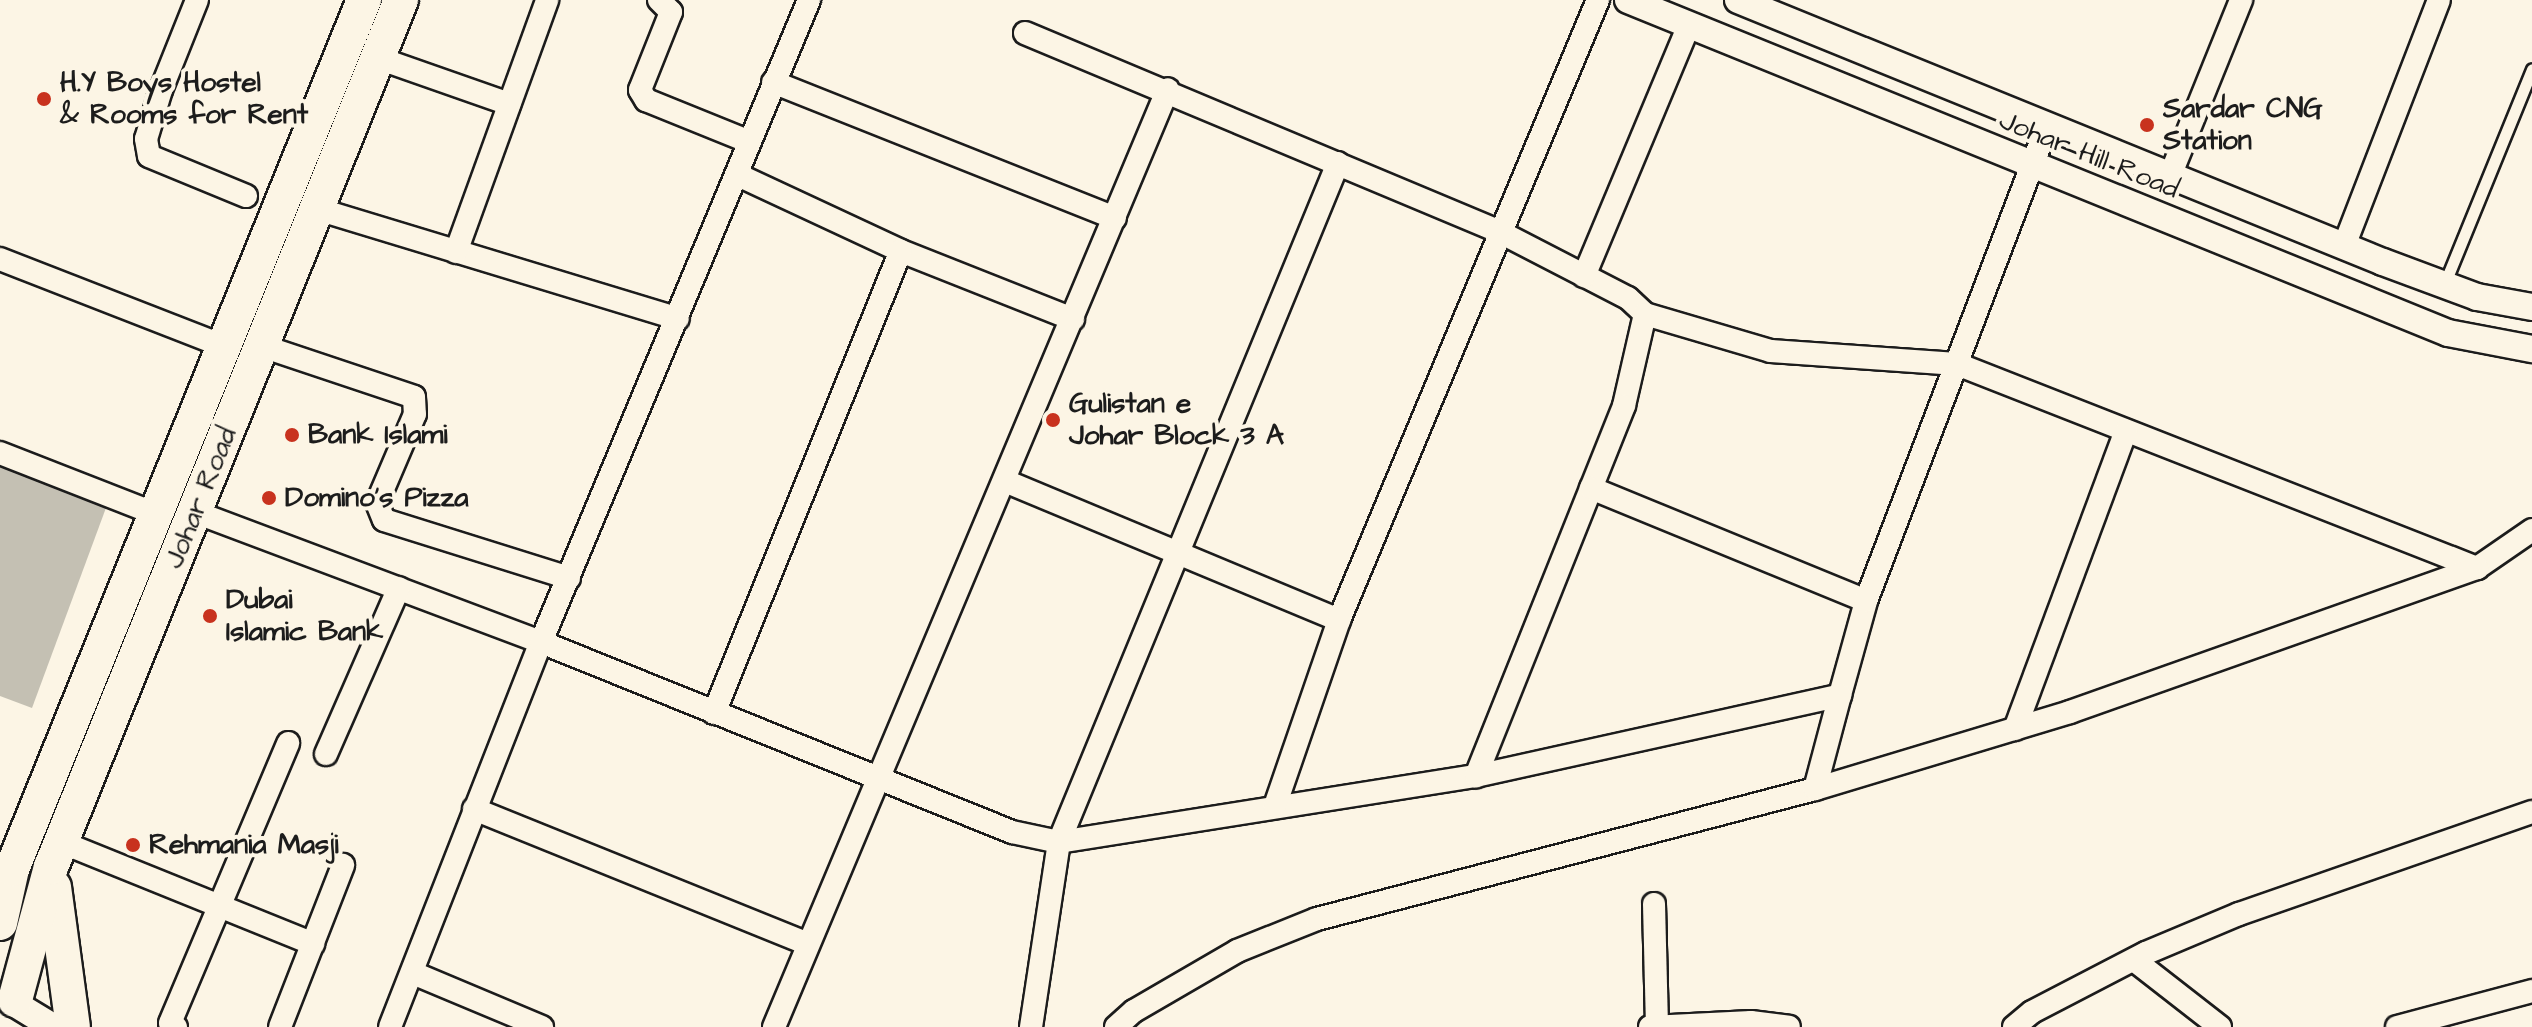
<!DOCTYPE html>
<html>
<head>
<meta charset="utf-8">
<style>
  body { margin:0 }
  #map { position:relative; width:2532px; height:1027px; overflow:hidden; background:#fcf5e5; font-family:"Architects Daughter",sans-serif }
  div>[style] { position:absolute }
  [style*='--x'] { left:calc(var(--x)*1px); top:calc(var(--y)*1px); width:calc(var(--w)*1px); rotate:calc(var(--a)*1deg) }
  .building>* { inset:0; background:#c4c0b3 }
  .roads { filter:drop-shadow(2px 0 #1c1c1c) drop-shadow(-2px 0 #1c1c1c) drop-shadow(0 2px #1c1c1c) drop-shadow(0 -2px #1c1c1c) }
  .service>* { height:11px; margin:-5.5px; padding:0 5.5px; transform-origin:5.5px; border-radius:5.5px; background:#fcf5e5 }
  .minor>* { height:22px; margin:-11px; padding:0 11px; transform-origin:11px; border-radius:11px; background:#fcf5e5 }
  .tertiary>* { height:26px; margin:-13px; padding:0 13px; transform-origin:13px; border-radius:13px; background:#fcf5e5 }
  .primary>* { height:34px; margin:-17px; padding:0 17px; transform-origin:17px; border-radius:17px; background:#fcf5e5 }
  .dots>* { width:22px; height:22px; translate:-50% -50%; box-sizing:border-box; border:4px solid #fcf5e5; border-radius:50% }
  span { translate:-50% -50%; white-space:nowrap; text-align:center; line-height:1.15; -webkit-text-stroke:8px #fcf5e5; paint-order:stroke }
  .poi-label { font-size:28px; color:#1c1c1c; font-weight:700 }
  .left { translate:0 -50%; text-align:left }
  .street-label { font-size:28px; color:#1c1c1c }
</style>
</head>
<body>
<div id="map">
  <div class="building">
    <div style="clip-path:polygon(0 457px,110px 497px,32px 708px,0 696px)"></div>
  </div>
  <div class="roads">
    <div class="service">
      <div style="--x:2444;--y:285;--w:233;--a:-67.8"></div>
    </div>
    <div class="minor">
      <div style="--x:197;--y:0;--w:97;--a:111.8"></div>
      <div style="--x:161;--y:90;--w:51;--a:107"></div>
      <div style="--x:146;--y:139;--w:17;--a:80"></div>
      <div style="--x:149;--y:156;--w:105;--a:22.4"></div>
      <div style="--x:659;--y:0;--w:17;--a:45"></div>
      <div style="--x:671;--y:12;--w:84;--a:111.7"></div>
      <div style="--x:640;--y:90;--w:12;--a:59"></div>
      <div style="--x:646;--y:100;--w:112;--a:22"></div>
      <div style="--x:1025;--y:33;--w:513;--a:22.71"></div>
      <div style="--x:1498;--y:231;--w:146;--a:27.3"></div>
      <div style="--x:1628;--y:298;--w:23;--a:43"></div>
      <div style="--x:1645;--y:314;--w:94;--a:102.9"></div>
      <div style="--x:1624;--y:406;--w:399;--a:111.8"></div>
      <div style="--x:378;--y:58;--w:139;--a:19.3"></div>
      <div style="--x:773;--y:82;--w:368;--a:21.7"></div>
      <div style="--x:738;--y:175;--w:180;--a:25"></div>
      <div style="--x:901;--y:251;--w:185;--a:21.6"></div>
      <div style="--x:2170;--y:176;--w:190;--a:-68"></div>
      <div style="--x:317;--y:209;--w:377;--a:16.9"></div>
      <div style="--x:2344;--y:246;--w:264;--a:-68.9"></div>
      <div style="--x:456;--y:252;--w:268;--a:-70.1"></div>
      <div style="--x:0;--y:259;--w:239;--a:21.3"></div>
      <div style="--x:1584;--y:276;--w:272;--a:-67.3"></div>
      <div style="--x:1645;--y:314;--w:131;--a:16.4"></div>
      <div style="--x:1771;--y:351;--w:186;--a:4"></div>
      <div style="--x:1957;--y:364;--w:559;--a:21.42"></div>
      <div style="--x:2477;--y:568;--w:67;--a:-34.6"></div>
      <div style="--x:262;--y:346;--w:160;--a:18.5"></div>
      <div style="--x:414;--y:397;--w:17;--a:87"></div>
      <div style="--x:415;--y:414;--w:97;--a:113.1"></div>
      <div style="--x:377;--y:503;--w:18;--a:68"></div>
      <div style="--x:384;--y:520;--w:194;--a:17.4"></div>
      <div style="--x:0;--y:453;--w:164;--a:21.4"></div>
      <div style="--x:1005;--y:481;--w:362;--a:22.6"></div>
      <div style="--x:1591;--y:488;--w:297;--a:22.3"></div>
      <div style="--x:195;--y:512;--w:370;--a:20.6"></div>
      <div style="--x:541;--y:642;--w:508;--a:21.97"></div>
      <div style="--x:1012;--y:832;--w:48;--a:12"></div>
      <div style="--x:1059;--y:842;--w:422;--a:-9"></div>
      <div style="--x:1476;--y:776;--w:373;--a:-12.5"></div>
      <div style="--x:1840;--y:695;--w:98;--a:-74.5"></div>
      <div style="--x:1866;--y:601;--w:508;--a:-69.14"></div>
      <div style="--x:714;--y:713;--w:498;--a:-68"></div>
      <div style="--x:2015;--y:729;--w:318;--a:-69.6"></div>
      <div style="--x:326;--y:754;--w:181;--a:-66.3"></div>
      <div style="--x:1815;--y:789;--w:266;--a:-16.8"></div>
      <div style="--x:2070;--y:712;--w:432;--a:-19.5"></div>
      <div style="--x:1275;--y:806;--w:197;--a:-71"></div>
      <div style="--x:1339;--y:620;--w:672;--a:-67.33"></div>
      <div style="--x:474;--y:809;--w:360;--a:22"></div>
      <div style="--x:61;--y:842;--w:272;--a:22"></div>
      <div style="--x:1654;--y:904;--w:120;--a:88.6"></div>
      <div style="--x:2134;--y:960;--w:109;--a:37.9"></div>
      <div style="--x:413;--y:973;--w:140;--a:22.7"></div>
      <div style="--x:176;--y:1027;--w:7;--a:-146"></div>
      <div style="--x:170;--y:1023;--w:304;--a:-67.1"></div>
      <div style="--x:280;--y:1027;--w:174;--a:-68.7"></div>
      <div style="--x:390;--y:1027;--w:414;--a:-68.6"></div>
      <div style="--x:541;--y:642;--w:696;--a:-67.34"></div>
      <div style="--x:774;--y:1027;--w:1017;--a:-67.22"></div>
      <div style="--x:1031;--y:1027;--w:187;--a:-81.4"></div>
      <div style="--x:1059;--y:842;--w:734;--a:-67.66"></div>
      <div style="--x:1116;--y:1027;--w:24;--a:-42"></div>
      <div style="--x:1134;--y:1011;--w:119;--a:-30.2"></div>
      <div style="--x:1237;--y:951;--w:86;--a:-21.8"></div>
      <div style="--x:1317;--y:919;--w:515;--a:-14.63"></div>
      <div style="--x:1815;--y:789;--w:97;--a:-75.1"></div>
      <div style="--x:1650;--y:1027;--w:101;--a:-2.8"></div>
      <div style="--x:1751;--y:1022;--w:38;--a:7"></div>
      <div style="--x:2014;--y:1027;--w:23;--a:-40"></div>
      <div style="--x:2032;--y:1012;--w:128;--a:-27.4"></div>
      <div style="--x:2146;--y:953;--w:101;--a:-22.8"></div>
      <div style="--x:2239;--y:914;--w:310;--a:-19.2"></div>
      <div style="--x:2397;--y:1027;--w:140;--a:-14.9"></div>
    </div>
    <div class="tertiary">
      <div style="--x:1628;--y:0;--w:885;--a:22.1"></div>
      <div style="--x:2448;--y:333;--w:86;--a:10.8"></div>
      <div style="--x:1738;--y:0;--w:696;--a:22.11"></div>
      <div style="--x:2383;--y:262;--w:100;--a:20.4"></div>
      <div style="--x:2477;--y:297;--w:56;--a:10.3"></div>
      <div style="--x:17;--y:1005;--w:42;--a:31.4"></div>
    </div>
    <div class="primary">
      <div style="--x:54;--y:887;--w:141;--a:82.3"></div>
      <div style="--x:0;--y:923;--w:55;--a:-77.5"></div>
      <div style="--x:12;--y:869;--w:938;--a:-67.95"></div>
      <div style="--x:15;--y:1000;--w:138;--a:-74.9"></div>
      <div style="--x:51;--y:867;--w:935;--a:-68.02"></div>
    </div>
  </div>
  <div class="dots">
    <div style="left:44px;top:99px;background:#c8321e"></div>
    <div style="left:2147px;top:125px;background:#c8321e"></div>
    <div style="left:1053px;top:420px;background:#c8321e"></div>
    <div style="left:292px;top:435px;background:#c8321e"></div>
    <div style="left:269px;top:498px;background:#c8321e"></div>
    <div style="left:210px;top:616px;background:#c8321e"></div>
    <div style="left:133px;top:845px;background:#c8321e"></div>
  </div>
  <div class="poi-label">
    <span class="left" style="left:60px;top:99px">H.Y Boys Hostel<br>&amp; Rooms for Rent</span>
    <span class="left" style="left:2163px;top:125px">Sardar CNG<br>Station</span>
    <span class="left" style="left:1069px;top:420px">Gulistan e<br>Johar Block 3 A</span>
    <span class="left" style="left:308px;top:435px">Bank Islami</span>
    <span class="left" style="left:285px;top:498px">Domino's Pizza</span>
    <span class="left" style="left:226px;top:616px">Dubai<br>Islamic Bank</span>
    <span class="left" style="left:149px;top:845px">Rehmania Masji</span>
  </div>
  <div class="street-label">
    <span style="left:2089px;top:155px;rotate:22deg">Johar Hill Road</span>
    <span style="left:201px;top:498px;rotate:-68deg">Johar Road</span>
  </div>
</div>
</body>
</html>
